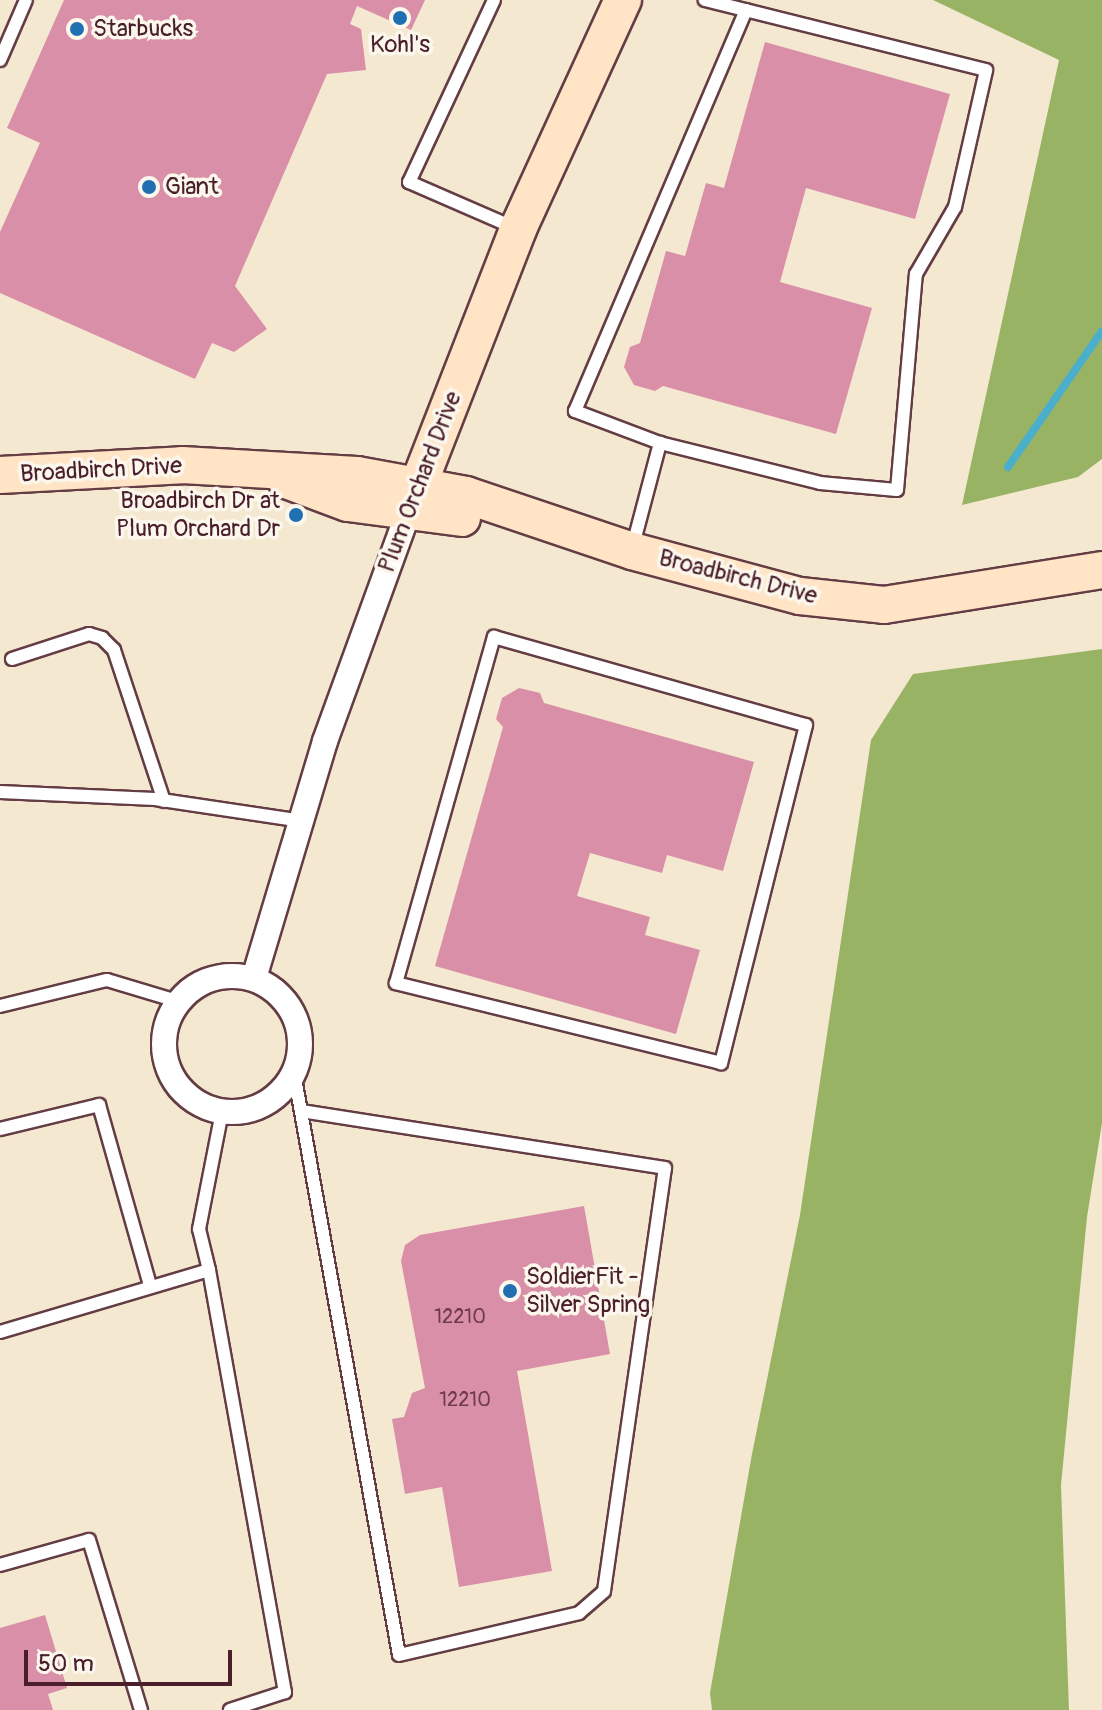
<!DOCTYPE html>
<html>
<head>
<meta charset="utf-8">
<style>
  body { margin:0 }
  #map { position:relative; width:1102px; height:1710px; overflow:hidden; background:#f5e8d0; font-family:Pangolin,sans-serif }
  div>[style] { position:absolute }
  [style*='--x'] { left:calc(var(--x)*1px); top:calc(var(--y)*1px); width:calc(var(--w)*1px); rotate:calc(var(--a)*1deg) }
  .forest>* { inset:0; background:#99b365 }
  .stream>* { height:8px; margin:-4px; padding:0 4px; transform-origin:4px; border-radius:4px; background:#4bafcb }
  .building>* { inset:0; background:#d88fa7 }
  .roads { filter:drop-shadow(2px 0 #643d44) drop-shadow(-2px 0 #643d44) drop-shadow(0 2px #643d44) drop-shadow(0 -2px #643d44) }
  .lane>* { height:12px; margin:-6px; padding:0 6px; transform-origin:6px; border-radius:6px; background:#fff }
  .street>* { height:24px; margin:-12px; padding:0 12px; transform-origin:12px; border-radius:12px; background:#fff }
  .street>.ring { margin:-12px; padding:0; box-sizing:content-box; background:none; border:24px solid #fff; border-radius:50% }
  .secondary>* { height:36px; margin:-18px; padding:0 18px; transform-origin:18px; border-radius:18px; background:#ffe4c6 }
  .dots>* { width:22px; height:22px; translate:-50% -50%; box-sizing:border-box; border:4px solid #fbf7ec; border-radius:50% }
  span { translate:-50% -50%; white-space:nowrap; text-align:center; line-height:1.15; -webkit-text-stroke:7px #fbf7ec; paint-order:stroke }
  .number-label { font-size:20px; color:#6e3b4a }
  .number-label span { -webkit-text-stroke-width:0 }
  .poi-label { font-size:24px; color:#4a1f2b }
  .left { translate:0 -50%; text-align:left }
  .right { translate:-100% -50%; text-align:right }
  .street-label { font-size:24px; color:#4a1f2b }
  .scale { position:absolute; left:24px; top:1650px; width:208px; height:36px; box-sizing:border-box; border:4px solid #4a1f2b; border-top:0; padding-left:10px; font-size:24px; line-height:28px; white-space:nowrap; color:#4a1f2b; -webkit-text-stroke:6px #fbf7ec; paint-order:stroke }
</style>
</head>
<body>
<div id="map">
  <div class="forest">
    <div style="clip-path:polygon(933px 0,1102px 0,1102px 459px,1078px 477px,962px 505px,1059px 60px)"></div>
    <div style="clip-path:polygon(1102px 649px,1102px 1123px,1087px 1217px,1061px 1485px,1069px 1710px,712px 1710px,710px 1693px,752px 1454px,800px 1215px,871px 740px,913px 674px)"></div>
  </div>
  <div class="stream">
    <div style="--x:1008;--y:467;--w:165;--a:-55.3"></div>
  </div>
  <div class="building">
    <div style="clip-path:polygon(64px 0,425px 0,411px 30px,357px 6px,350px 24px,361px 29px,366px 70px,327px 74px,235px 286px,267px 329px,234px 352px,212px 343px,195px 379px,0 293px,0 232px,40px 143px,7px 128px)"></div>
    <div style="clip-path:polygon(765px 42px,950px 94px,915px 219px,806px 188px,780px 282px,872px 308px,836px 434px,663px 386px,655px 391px,634px 385px,624px 367px,630px 347px,640px 343px,666px 251px,685px 256px,706px 183px,724px 188px)"></div>
    <div style="clip-path:polygon(519px 688px,540px 693px,544px 703px,754px 762px,723px 871px,667px 855px,662px 873px,590px 853px,577px 896px,650px 917px,645px 935px,700px 950px,676px 1034px,435px 966px,503px 727px,496px 719px,502px 698px)"></div>
    <div style="clip-path:polygon(584px 1206px,610px 1354px,517px 1371px,552px 1571px,459px 1587px,442px 1487px,405px 1494px,392px 1419px,404px 1417px,412px 1393px,425px 1388px,401px 1261px,405px 1245px,420px 1235px)"></div>
    <div style="clip-path:polygon(45px 1615px,67px 1688px,48px 1694px,53px 1710px,0 1710px,0 1628px)"></div>
  </div>
  <div class="roads">
    <div class="lane">
      <div style="--x:494;--y:0;--w:201;--a:115"></div>
      <div style="--x:409;--y:182;--w:116;--a:23.5"></div>
      <div style="--x:0;--y:60;--w:65;--a:-66.6"></div>
      <div style="--x:660;--y:443;--w:91;--a:-159.4"></div>
      <div style="--x:575;--y:411;--w:436;--a:-66.9"></div>
      <div style="--x:632;--y:549;--w:110;--a:-75.2"></div>
      <div style="--x:660;--y:443;--w:165;--a:14"></div>
      <div style="--x:820;--y:483;--w:77;--a:5.2"></div>
      <div style="--x:897;--y:490;--w:217;--a:-85"></div>
      <div style="--x:916;--y:274;--w:78;--a:-59.8"></div>
      <div style="--x:955;--y:207;--w:140;--a:-77.2"></div>
      <div style="--x:986;--y:70;--w:290;--a:-166"></div>
      <div style="--x:494;--y:637;--w:324;--a:15.8"></div>
      <div style="--x:806;--y:725;--w:349;--a:104.1"></div>
      <div style="--x:721;--y:1063;--w:335;--a:-166.2"></div>
      <div style="--x:396;--y:983;--w:360;--a:-74.2"></div>
      <div style="--x:12;--y:659;--w:81;--a:-18"></div>
      <div style="--x:89;--y:634;--w:14;--a:17"></div>
      <div style="--x:102;--y:638;--w:17;--a:45"></div>
      <div style="--x:114;--y:650;--w:159;--a:71.7"></div>
      <div style="--x:0;--y:792;--w:155;--a:2.6"></div>
      <div style="--x:155;--y:799;--w:149;--a:8.5"></div>
      <div style="--x:0;--y:1006;--w:110;--a:-13.7"></div>
      <div style="--x:107;--y:980;--w:73;--a:16.7"></div>
      <div style="--x:294;--y:1073;--w:591;--a:79.77"></div>
      <div style="--x:399;--y:1655;--w:185;--a:-13.1"></div>
      <div style="--x:579;--y:1613;--w:33;--a:-41"></div>
      <div style="--x:604;--y:1591;--w:427;--a:-81.8"></div>
      <div style="--x:665;--y:1168;--w:367;--a:-171.1"></div>
      <div style="--x:0;--y:1129;--w:102;--a:-13.6"></div>
      <div style="--x:99;--y:1105;--w:187;--a:74.2"></div>
      <div style="--x:209;--y:1270;--w:429;--a:79.8"></div>
      <div style="--x:285;--y:1692;--w:58;--a:161.9"></div>
      <div style="--x:0;--y:1332;--w:218;--a:-16.5"></div>
      <div style="--x:209;--y:1270;--w:42;--a:-103.7"></div>
      <div style="--x:199;--y:1229;--w:119;--a:-78.9"></div>
      <div style="--x:0;--y:1565;--w:92;--a:-15.7"></div>
      <div style="--x:89;--y:1540;--w:178;--a:73"></div>
    </div>
    <div class="street">
      <div class="ring" style="left:164px;top:976px;width:112px;height:112px"></div>
      <div style="--x:254;--y:978;--w:247;--a:-73.3"></div>
      <div style="--x:325;--y:741;--w:258;--a:-70"></div>
    </div>
    <div class="secondary">
      <div style="--x:0;--y:475;--w:182;--a:-3.1"></div>
      <div style="--x:182;--y:465;--w:175;--a:3.3"></div>
      <div style="--x:357;--y:475;--w:111;--a:10.4"></div>
      <div style="--x:466;--y:495;--w:175;--a:18.6"></div>
      <div style="--x:632;--y:551;--w:174;--a:15"></div>
      <div style="--x:800;--y:596;--w:84;--a:6.1"></div>
      <div style="--x:884;--y:605;--w:221;--a:-9.1"></div>
      <div style="--x:286;--y:480;--w:66;--a:20.4"></div>
      <div style="--x:348;--y:503;--w:115;--a:7.5"></div>
      <div style="--x:418;--y:486;--w:276;--a:-68.7"></div>
      <div style="--x:518;--y:229;--w:252;--a:-65.4"></div>
    </div>
  </div>
  <div class="dots">
    <div style="left:400px;top:18px;background:#1f6fb2"></div>
    <div style="left:77px;top:29px;background:#1f6fb2"></div>
    <div style="left:149px;top:187px;background:#1f6fb2"></div>
    <div style="left:296px;top:515px;background:#1f6fb2"></div>
    <div style="left:510px;top:1291px;background:#1f6fb2"></div>
  </div>
  <div class="number-label">
    <span style="left:460px;top:1316px">12210</span>
    <span style="left:465px;top:1399px">12210</span>
  </div>
  <div class="poi-label">
    <span class="left" style="left:93px;top:29px">Starbucks</span>
    <span style="left:400px;top:45px">Kohl's</span>
    <span class="left" style="left:165px;top:187px">Giant</span>
    <span class="right" style="left:280px;top:515px">Broadbirch Dr at<br>Plum Orchard Dr</span>
    <span class="left" style="left:526px;top:1291px">SoldierFit -<br>Silver Spring</span>
  </div>
  <div class="street-label">
    <span style="left:101px;top:470px;rotate:-3deg">Broadbirch Drive</span>
    <span style="left:420px;top:482px;rotate:-69deg">Plum Orchard Drive</span>
    <span style="left:738px;top:577px;rotate:14deg">Broadbirch Drive</span>
  </div>
  <div class="scale">50 m</div>
</div>
</body>
</html>
